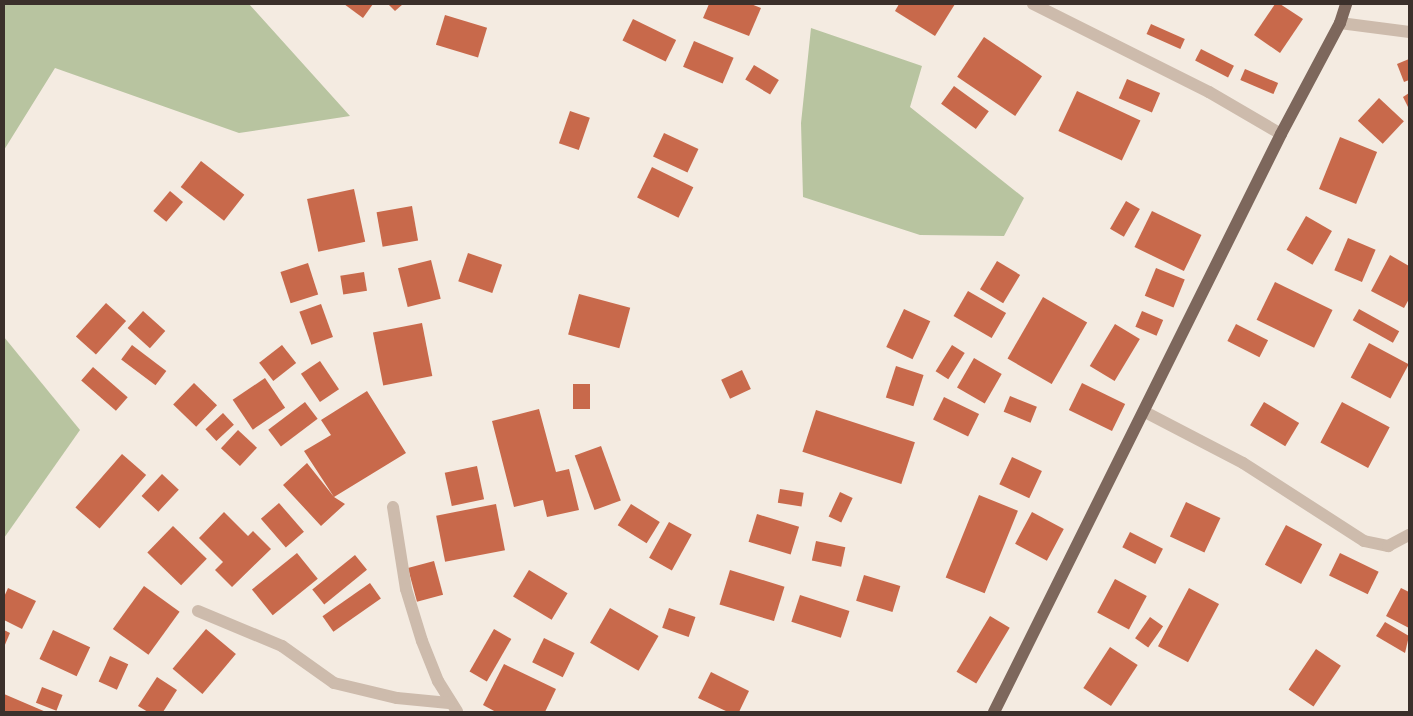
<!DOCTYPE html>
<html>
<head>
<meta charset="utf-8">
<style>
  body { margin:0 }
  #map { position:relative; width:1413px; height:716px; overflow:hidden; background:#f4ebe1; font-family:"Noto Sans",sans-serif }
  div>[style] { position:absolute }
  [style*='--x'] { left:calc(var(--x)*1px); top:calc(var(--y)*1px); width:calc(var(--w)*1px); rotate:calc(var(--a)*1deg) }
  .green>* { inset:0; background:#b8c4a0 }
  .building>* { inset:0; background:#c8694b; transform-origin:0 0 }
  .minor>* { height:12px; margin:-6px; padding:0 6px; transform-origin:6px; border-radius:6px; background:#cdbbac }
  .major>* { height:12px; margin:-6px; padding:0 6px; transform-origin:6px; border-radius:6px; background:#7d675c }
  span { translate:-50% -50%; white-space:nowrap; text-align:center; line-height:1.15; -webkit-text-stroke:4.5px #fbf5ee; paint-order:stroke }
  .frame { position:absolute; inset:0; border:5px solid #3b302b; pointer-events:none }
</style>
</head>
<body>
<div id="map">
  <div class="green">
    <div style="clip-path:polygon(4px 4px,249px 4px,350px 116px,239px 133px,55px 68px,4px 150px)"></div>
    <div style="clip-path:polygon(811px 28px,922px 66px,910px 107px,1024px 198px,1004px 236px,920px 235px,803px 197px,801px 123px)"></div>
    <div style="clip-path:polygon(4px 337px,80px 430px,4px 538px)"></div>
  </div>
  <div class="building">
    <div style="clip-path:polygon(344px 4px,373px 4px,363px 18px)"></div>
    <div style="clip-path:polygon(388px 4px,403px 4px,395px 11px)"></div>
    <div style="clip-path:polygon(709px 4px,751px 4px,761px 8px,749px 36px,703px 18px)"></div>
    <div style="clip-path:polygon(899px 4px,955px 4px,935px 36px,895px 11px)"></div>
    <div style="clip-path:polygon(1275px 4px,1280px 4px,1303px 19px,1280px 53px,1254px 35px)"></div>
    <div style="left:445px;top:15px;width:44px;height:31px;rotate:17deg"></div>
    <div style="left:633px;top:19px;width:48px;height:24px;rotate:26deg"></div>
    <div style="left:1151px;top:24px;width:37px;height:11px;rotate:24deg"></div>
    <div style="left:984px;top:37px;width:70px;height:48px;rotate:34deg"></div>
    <div style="left:694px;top:41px;width:43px;height:28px;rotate:23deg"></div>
    <div style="left:1201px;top:49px;width:37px;height:13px;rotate:27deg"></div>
    <div style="clip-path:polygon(1409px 59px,1409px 80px,1404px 82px,1397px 64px)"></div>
    <div style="left:754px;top:65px;width:29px;height:17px;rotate:31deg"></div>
    <div style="left:1245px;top:69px;width:36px;height:12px;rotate:23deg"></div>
    <div style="left:1127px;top:79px;width:36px;height:21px;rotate:23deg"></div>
    <div style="left:954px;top:86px;width:43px;height:22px;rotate:36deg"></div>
    <div style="left:1077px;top:91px;width:70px;height:44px;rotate:25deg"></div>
    <div style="clip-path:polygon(1409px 93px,1409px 109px,1403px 97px)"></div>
    <div style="left:1379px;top:98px;width:34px;height:31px;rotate:43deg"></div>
    <div style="left:570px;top:111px;width:21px;height:34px;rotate:19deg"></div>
    <div style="left:664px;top:133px;width:38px;height:26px;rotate:25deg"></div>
    <div style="left:1340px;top:137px;width:40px;height:56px;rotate:22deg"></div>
    <div style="left:201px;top:161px;width:55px;height:33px;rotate:38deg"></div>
    <div style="left:652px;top:167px;width:46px;height:34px;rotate:26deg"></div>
    <div style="left:354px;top:189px;width:54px;height:48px;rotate:78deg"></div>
    <div style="left:170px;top:191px;width:17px;height:26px;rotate:40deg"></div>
    <div style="left:1126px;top:201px;width:16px;height:32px;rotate:30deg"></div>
    <div style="left:412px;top:206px;width:35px;height:36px;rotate:80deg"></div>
    <div style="left:1152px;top:211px;width:55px;height:40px;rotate:26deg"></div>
    <div style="left:1306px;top:216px;width:30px;height:39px;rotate:30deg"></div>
    <div style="left:1348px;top:238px;width:30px;height:35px;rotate:23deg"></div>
    <div style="left:468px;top:253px;width:36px;height:30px;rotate:19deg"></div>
    <div style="clip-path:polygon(1390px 255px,1409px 266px,1409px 299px,1404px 308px,1371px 291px)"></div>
    <div style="left:431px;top:260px;width:40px;height:34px;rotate:76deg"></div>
    <div style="left:997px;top:261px;width:27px;height:33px;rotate:31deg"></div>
    <div style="left:308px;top:263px;width:33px;height:29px;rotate:72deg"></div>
    <div style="left:1156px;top:268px;width:31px;height:30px;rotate:22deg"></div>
    <div style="left:364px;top:272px;width:19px;height:24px;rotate:81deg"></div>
    <div style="left:1275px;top:282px;width:64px;height:42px;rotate:26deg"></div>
    <div style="left:968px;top:291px;width:44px;height:29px;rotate:30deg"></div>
    <div style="left:579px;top:294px;width:53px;height:42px;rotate:15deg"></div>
    <div style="left:1043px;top:297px;width:51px;height:71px;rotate:30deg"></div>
    <div style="left:106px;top:303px;width:27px;height:45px;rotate:42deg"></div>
    <div style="left:321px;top:304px;width:35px;height:23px;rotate:70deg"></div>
    <div style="left:904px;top:309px;width:29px;height:42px;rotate:25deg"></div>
    <div style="left:1359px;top:309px;width:46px;height:13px;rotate:29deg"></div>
    <div style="left:143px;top:311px;width:30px;height:23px;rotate:42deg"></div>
    <div style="left:1142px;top:311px;width:23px;height:17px;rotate:23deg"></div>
    <div style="left:422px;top:323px;width:54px;height:50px;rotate:79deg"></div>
    <div style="left:1115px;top:324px;width:29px;height:49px;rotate:31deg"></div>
    <div style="left:1236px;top:324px;width:36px;height:19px;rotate:27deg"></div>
    <div style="left:1369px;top:343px;width:45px;height:39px;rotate:28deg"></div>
    <div style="left:132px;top:345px;width:43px;height:18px;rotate:37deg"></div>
    <div style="left:282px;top:345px;width:23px;height:29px;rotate:52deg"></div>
    <div style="left:952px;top:345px;width:15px;height:31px;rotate:32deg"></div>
    <div style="left:974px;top:358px;width:32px;height:34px;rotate:30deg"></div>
    <div style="left:320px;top:361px;width:34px;height:23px;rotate:56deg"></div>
    <div style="left:896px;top:366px;width:29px;height:33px;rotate:18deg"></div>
    <div style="left:93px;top:367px;width:46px;height:18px;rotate:41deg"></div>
    <div style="left:742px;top:370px;width:21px;height:23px;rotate:65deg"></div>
    <div style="left:265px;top:378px;width:36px;height:39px;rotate:56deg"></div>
    <div style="left:194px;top:383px;width:32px;height:30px;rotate:44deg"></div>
    <div style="left:1082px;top:383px;width:48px;height:30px;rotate:26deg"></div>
    <div style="left:573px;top:384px;width:17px;height:25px"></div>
    <div style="clip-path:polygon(367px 391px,406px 453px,334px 497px,345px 504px,321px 526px,283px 485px,307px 463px,334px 497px,304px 451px,331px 435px,321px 420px)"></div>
    <div style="left:1010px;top:396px;width:29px;height:17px;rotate:22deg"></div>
    <div style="left:944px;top:397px;width:39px;height:25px;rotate:26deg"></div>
    <div style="left:305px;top:402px;width:21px;height:46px;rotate:53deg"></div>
    <div style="left:1264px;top:402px;width:41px;height:27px;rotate:31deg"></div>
    <div style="left:1342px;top:402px;width:54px;height:46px;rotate:28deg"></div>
    <div style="clip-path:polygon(539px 409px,556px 472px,569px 469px,579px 510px,547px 517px,543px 500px,514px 507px,492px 421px)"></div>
    <div style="left:816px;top:410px;width:104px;height:44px;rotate:18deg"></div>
    <div style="left:223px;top:413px;width:16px;height:24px;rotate:47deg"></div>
    <div style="left:238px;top:430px;width:26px;height:25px;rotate:43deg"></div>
    <div style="left:601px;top:446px;width:58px;height:28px;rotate:70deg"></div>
    <div style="left:122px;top:454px;width:32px;height:71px;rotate:41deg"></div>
    <div style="left:1012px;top:457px;width:33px;height:30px;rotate:25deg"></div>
    <div style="left:477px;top:466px;width:34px;height:33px;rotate:78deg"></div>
    <div style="left:162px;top:474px;width:23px;height:30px;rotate:43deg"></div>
    <div style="left:780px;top:489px;width:24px;height:14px;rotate:9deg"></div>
    <div style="left:840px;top:492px;width:14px;height:27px;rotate:25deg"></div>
    <div style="left:979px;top:495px;width:42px;height:89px;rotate:22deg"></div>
    <div style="left:1186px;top:502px;width:38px;height:38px;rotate:25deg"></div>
    <div style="left:279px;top:503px;width:38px;height:24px;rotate:49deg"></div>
    <div style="left:496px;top:504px;width:47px;height:61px;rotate:79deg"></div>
    <div style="left:631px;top:504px;width:34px;height:25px;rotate:32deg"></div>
    <div style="clip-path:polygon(224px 512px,248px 536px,253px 531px,271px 549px,232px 587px,215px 570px,223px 562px,199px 538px)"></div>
    <div style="left:1032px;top:512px;width:36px;height:36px;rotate:28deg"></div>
    <div style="left:757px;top:514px;width:44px;height:29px;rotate:17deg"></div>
    <div style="left:669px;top:522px;width:26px;height:41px;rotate:29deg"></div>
    <div style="left:1286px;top:525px;width:41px;height:45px;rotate:28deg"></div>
    <div style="left:173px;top:526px;width:47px;height:37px;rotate:44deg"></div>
    <div style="left:1130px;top:532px;width:37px;height:17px;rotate:27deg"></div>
    <div style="left:816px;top:541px;width:30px;height:20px;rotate:12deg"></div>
    <div style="left:297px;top:553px;width:33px;height:58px;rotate:51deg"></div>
    <div style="left:1340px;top:553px;width:43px;height:25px;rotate:26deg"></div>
    <div style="left:355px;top:555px;width:19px;height:55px;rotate:51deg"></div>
    <div style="left:434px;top:561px;width:35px;height:27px;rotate:75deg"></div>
    <div style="left:529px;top:570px;width:45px;height:31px;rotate:31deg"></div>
    <div style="left:730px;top:570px;width:57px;height:36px;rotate:17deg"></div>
    <div style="left:864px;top:575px;width:38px;height:27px;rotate:17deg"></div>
    <div style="left:1115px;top:579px;width:36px;height:38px;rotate:28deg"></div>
    <div style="left:370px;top:583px;width:19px;height:58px;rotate:55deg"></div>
    <div style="left:144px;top:586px;width:44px;height:53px;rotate:36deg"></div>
    <div style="clip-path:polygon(8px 588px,36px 601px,22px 629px,4px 620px,4px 597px)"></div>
    <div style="left:1189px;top:588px;width:34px;height:66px;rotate:28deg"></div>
    <div style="clip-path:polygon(1401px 588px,1409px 592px,1409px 628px,1386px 616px)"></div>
    <div style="left:800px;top:595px;width:52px;height:28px;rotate:18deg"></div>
    <div style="left:610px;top:608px;width:56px;height:40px;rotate:30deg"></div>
    <div style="left:669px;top:608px;width:28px;height:21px;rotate:19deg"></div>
    <div style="left:990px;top:616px;width:23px;height:65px;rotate:31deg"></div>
    <div style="left:1150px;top:617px;width:16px;height:26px;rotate:35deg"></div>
    <div style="clip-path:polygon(1385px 622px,1409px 636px,1405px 653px,1376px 636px)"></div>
    <div style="left:206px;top:629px;width:39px;height:52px;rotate:40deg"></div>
    <div style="left:494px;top:629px;width:20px;height:49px;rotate:30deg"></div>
    <div style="clip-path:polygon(4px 630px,10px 633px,4px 647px)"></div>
    <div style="left:53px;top:630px;width:41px;height:32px;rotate:25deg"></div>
    <div style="left:544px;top:638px;width:34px;height:27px;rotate:26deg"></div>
    <div style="left:1110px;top:647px;width:33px;height:49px;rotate:33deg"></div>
    <div style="left:1316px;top:649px;width:30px;height:49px;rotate:34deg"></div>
    <div style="left:110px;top:656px;width:20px;height:28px;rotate:24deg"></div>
    <div style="clip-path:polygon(504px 664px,556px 689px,545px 712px,496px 712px,483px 705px)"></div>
    <div style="clip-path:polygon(711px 672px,749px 691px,739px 712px,728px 712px,698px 698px)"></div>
    <div style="clip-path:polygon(157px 677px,177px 690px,163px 712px,148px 712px,138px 706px)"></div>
    <div style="left:42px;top:687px;width:22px;height:17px;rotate:21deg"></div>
    <div style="clip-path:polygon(4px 694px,46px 712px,4px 712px)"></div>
  </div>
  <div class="minor">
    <div style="--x:1033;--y:4;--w:197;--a:26.6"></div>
    <div style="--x:1209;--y:92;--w:83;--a:30.3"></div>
    <div style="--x:1340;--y:23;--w:70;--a:7.4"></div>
    <div style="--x:1145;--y:412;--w:110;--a:27.5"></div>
    <div style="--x:1243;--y:463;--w:144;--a:32.8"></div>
    <div style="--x:1364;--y:541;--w:25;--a:12"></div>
    <div style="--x:1388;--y:546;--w:24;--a:-28"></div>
    <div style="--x:393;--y:507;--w:83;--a:81"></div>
    <div style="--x:406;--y:589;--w:54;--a:72.9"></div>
    <div style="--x:422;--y:641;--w:43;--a:68.2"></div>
    <div style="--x:438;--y:681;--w:36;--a:58"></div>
    <div style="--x:198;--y:611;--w:91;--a:22.6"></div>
    <div style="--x:282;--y:646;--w:64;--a:35.4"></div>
    <div style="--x:334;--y:683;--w:65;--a:13.4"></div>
    <div style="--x:397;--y:698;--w:52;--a:5.5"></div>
  </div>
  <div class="major">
    <div style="--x:994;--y:712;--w:645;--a:-63.59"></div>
    <div style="--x:1281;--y:134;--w:126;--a:-62"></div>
    <div style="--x:1340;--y:23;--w:20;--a:-72"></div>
  </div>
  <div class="frame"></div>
</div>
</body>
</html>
